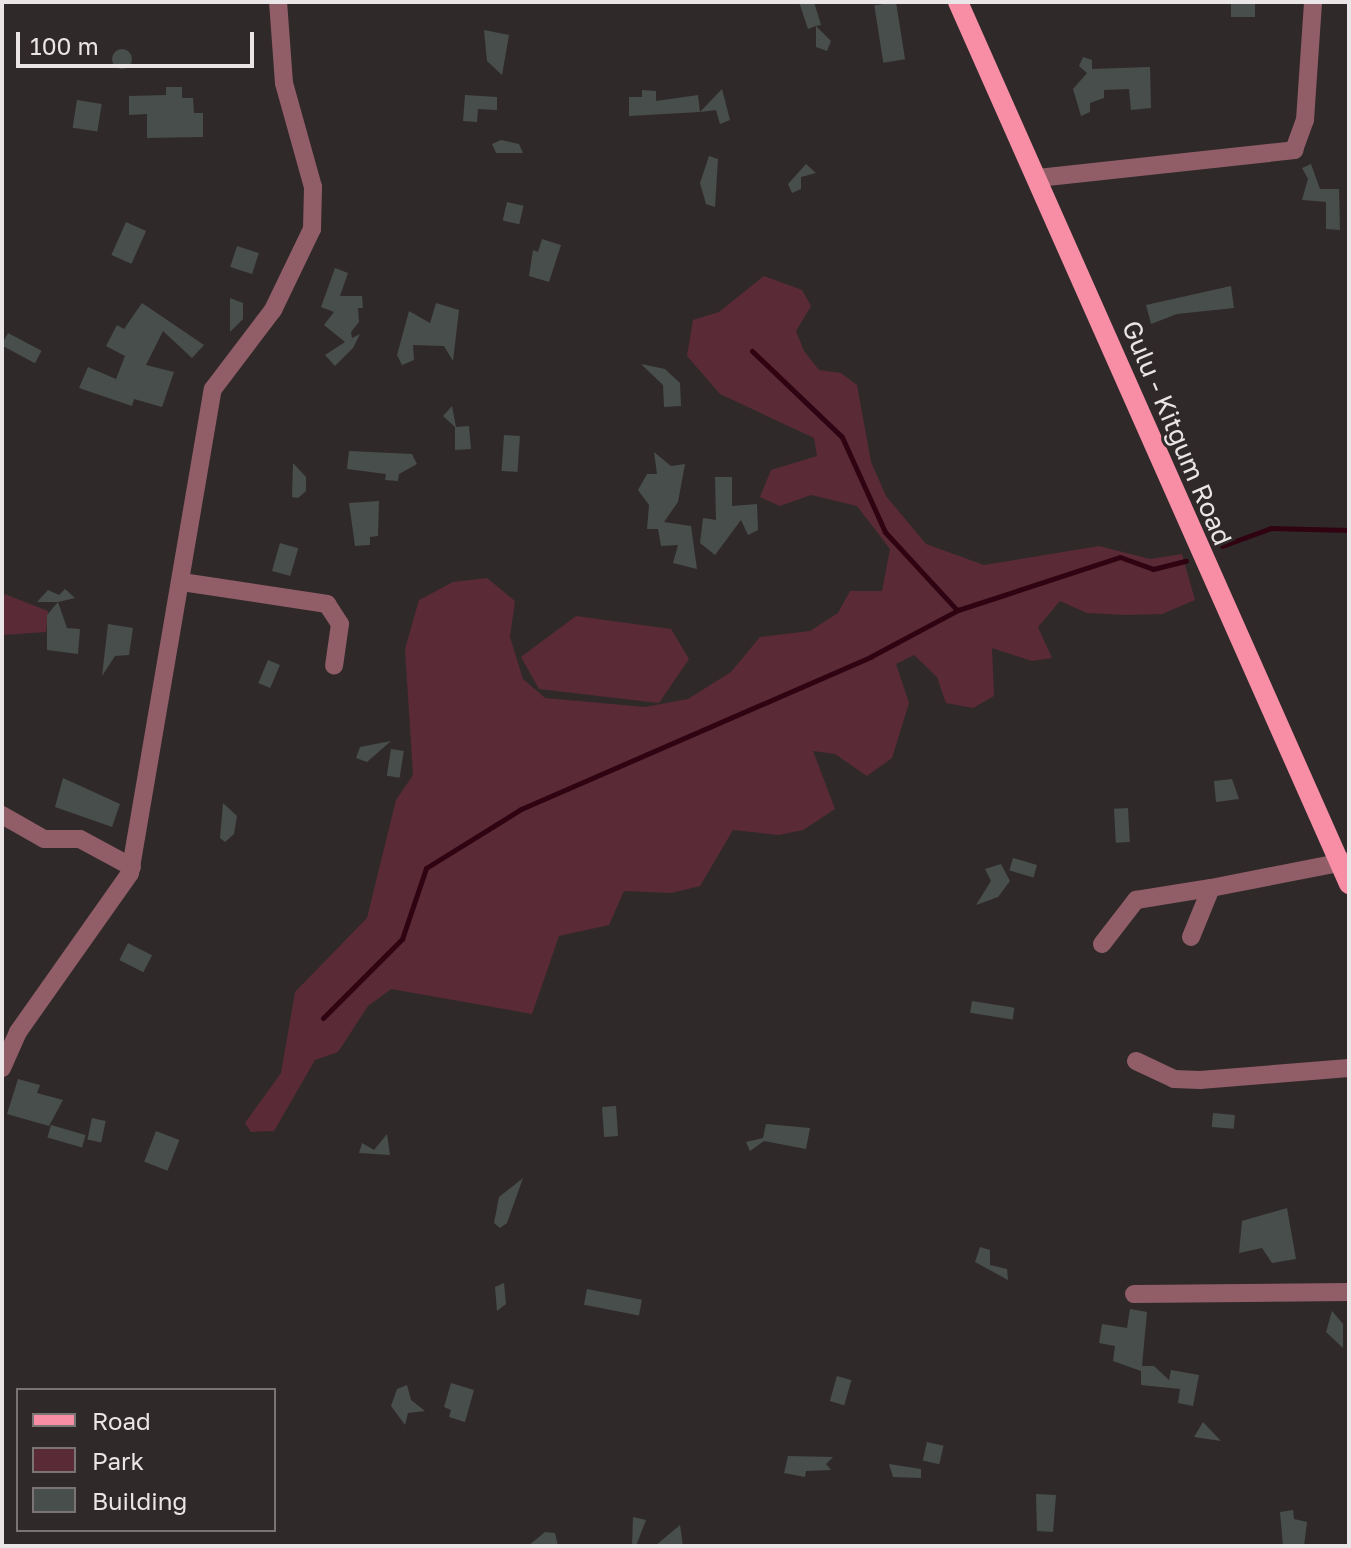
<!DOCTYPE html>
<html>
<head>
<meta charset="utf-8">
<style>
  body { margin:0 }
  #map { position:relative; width:1351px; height:1548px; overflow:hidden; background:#30292a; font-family:"Golos Text",sans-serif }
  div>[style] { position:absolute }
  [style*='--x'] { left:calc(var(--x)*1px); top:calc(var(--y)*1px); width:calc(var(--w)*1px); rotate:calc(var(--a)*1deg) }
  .green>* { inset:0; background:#5a2b36 }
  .stream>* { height:5px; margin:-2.5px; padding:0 2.5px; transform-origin:2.5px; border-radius:2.5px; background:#2f0311 }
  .building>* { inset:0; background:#474e4b; transform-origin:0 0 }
  .round { border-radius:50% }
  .minor>* { height:18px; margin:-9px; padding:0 9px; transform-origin:9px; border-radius:9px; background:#915e68 }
  .major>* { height:20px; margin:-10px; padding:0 10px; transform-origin:10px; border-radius:10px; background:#f78ea5 }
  span { translate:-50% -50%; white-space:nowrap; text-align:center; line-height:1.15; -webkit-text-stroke:6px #30292a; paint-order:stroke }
  .street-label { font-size:26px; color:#eae5e6 }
  .frame { position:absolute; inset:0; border:4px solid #eae5e6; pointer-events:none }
  .legend { position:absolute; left:16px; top:1388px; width:260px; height:144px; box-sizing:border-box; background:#30292a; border:2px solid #7a7475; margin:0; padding:10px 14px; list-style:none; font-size:24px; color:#eae5e6 }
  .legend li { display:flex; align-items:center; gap:16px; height:40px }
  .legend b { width:40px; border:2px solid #7a7475 }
  .scale { position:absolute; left:16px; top:32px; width:238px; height:36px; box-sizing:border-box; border:4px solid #eae5e6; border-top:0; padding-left:10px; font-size:24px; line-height:28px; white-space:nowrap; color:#eae5e6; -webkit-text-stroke:6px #30292a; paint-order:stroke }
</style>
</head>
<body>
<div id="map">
  <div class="green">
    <div style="clip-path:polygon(764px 276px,802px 290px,811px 306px,796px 331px,804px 351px,819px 370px,841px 373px,857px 385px,871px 462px,886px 496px,926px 544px,984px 565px,1099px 546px,1150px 559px,1182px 554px,1195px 600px,1162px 614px,1127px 615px,1087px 613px,1060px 601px,1038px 627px,1052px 658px,1032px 661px,992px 648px,994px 696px,973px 708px,946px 703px,937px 677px,914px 655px,896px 664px,909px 703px,892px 758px,867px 776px,835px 754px,813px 751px,835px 809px,803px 830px,779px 835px,733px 830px,700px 886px,671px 893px,624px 891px,609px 925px,559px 936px,532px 1014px,391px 989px,368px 1006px,338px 1052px,315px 1060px,274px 1131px,251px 1132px,245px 1123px,281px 1073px,295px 992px,367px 918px,396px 800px,413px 775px,405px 649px,419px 600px,453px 582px,487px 578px,515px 601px,510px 637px,523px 679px,545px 698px,645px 707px,688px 699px,731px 672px,760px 637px,810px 631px,838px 613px,850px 591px,882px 591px,890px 549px,857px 506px,811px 495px,780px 506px,760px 497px,771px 470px,817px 456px,814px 438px,720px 394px,687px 356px,693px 320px,719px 312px)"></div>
    <div style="clip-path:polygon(2px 593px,48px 611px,46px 632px,2px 635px)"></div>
    <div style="clip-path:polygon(576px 616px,671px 629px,689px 659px,659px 703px,539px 689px,521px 657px)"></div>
  </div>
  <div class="stream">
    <div style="--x:752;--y:351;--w:124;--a:43.7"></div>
    <div style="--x:842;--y:437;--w:104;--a:65.6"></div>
    <div style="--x:885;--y:532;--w:106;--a:47.3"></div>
    <div style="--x:1222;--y:546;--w:52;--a:-20.2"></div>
    <div style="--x:1271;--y:528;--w:78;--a:1.5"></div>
    <div style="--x:323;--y:1018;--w:112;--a:-45"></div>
    <div style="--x:402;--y:939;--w:75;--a:-71.3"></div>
    <div style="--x:426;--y:868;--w:112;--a:-31.8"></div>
    <div style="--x:521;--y:809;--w:381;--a:-23.5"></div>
    <div style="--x:870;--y:657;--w:100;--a:-28.1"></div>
    <div style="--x:958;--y:610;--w:170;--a:-18.1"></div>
    <div style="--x:1120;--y:557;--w:35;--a:20"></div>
    <div style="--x:1153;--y:569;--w:34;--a:-14"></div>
  </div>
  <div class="building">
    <div style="clip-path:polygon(799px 2px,814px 2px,821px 25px,816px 26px,831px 41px,827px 51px,816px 47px,816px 26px,808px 29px)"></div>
    <div style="left:896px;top:2px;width:58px;height:22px;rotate:81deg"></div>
    <div style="left:1231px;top:2px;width:24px;height:15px"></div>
    <div style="clip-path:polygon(484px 30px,509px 35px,502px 75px,487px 61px)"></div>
    <div class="round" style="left:112px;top:49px;width:20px;height:20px"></div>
    <div style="clip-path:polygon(1083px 57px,1092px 60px,1092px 69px,1150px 67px,1151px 108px,1131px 110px,1129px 89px,1104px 90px,1104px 98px,1090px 103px,1090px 112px,1081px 116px,1073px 89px,1087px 73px,1079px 66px)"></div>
    <div style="clip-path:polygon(166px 87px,182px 87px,182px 98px,193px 98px,194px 113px,203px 113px,203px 137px,147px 138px,147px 114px,129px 115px,129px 96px,166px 95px)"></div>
    <div style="clip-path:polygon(722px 89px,730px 120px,720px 124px,716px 110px,700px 112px)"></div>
    <div style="clip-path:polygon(642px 90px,656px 91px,656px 101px,698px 95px,700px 112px,629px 116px,629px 97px,642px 97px)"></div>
    <div style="clip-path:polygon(465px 95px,497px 97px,497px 110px,478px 109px,477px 122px,463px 121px)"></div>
    <div style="left:77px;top:100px;width:25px;height:28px;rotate:9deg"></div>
    <div style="clip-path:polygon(501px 140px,519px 144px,523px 153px,496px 153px,492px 144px)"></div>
    <div style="clip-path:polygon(709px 156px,718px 159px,715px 207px,706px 204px,700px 183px)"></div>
    <div style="clip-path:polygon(806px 164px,816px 173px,801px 177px,801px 189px,792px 193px,788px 184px)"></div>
    <div style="clip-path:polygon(1311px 164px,1320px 189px,1339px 189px,1340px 230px,1326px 229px,1326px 202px,1302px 200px,1308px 179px,1302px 168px)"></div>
    <div style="left:507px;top:202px;width:17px;height:19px;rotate:13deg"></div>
    <div style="left:126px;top:222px;width:22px;height:36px;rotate:24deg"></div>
    <div style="clip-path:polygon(542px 239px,561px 245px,549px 282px,529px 276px,533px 250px,538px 252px)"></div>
    <div style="left:237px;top:246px;width:23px;height:22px;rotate:18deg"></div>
    <div style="clip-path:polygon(335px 268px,348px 273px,340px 296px,362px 296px,363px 308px,358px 308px,359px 322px,351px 332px,352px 338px,360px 334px,353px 348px,335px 366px,325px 355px,345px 342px,324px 325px,334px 312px,321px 307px)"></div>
    <div style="clip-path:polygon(1231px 286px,1234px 308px,1177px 314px,1151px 324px,1146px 305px)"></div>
    <div style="clip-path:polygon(230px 298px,243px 303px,243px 319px,230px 332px)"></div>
    <div style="clip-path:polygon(142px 303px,204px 345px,192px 358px,163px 331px,146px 365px,174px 372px,162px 407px,134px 399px,132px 406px,79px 388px,88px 367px,116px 379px,125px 356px,106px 346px,117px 325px,124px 329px)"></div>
    <div style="clip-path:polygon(436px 303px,459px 310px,453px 361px,444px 346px,413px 345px,414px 360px,402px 365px,397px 355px,409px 311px,430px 323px)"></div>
    <div style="left:8px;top:333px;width:38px;height:14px;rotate:28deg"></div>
    <div style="clip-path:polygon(641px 364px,665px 369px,680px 383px,681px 406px,664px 407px,663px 385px)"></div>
    <div style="clip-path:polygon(452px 406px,456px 427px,469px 426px,471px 449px,455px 450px,455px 427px,443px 416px)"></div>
    <div style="left:504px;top:435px;width:16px;height:36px;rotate:4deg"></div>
    <div style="clip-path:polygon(349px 451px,412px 454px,417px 464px,399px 474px,398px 481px,385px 480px,386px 474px,347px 469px)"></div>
    <div style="clip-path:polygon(654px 452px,671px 466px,685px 464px,678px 502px,664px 522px,691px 526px,697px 569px,673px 563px,678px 545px,661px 546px,658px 529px,647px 529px,649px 505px,638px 490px,647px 474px,657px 474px)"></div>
    <div style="clip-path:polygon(293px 463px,306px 477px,306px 491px,298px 498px,292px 497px)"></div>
    <div style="clip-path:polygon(715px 477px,732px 477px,732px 506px,757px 504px,758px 530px,748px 535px,741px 520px,715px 555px,700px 543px,703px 518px,716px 520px)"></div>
    <div style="clip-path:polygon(379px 501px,378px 536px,370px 537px,370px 545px,355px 546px,349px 503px)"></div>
    <div style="left:280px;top:543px;width:19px;height:29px;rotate:16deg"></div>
    <div style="clip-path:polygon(65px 589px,75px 598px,58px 602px,67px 628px,80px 629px,78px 654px,47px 650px,47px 615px,58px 602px,37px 602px,48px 590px,59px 595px)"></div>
    <div style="clip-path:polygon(108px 624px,133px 628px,129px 655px,115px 656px,102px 676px)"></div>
    <div style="left:268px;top:660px;width:13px;height:25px;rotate:23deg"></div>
    <div style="clip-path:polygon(391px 741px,367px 762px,356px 758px,360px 747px)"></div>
    <div style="left:391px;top:749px;width:13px;height:27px;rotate:9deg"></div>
    <div style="clip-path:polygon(63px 778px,120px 804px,112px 827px,55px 807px)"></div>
    <div style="clip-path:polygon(1232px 779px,1239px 799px,1216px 802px,1214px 781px)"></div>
    <div style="clip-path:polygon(223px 803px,237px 816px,234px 834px,225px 842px,220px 838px)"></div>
    <div style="left:1128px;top:808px;width:34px;height:14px;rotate:87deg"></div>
    <div style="left:1013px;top:858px;width:25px;height:13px;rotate:16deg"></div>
    <div style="clip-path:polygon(1001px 864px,1010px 881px,998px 897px,976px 905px,991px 881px,985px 869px)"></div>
    <div style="left:128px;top:943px;width:27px;height:19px;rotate:27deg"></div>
    <div style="left:972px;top:1001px;width:43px;height:12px;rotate:9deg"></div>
    <div style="clip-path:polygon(18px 1079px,40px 1085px,37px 1093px,63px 1100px,49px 1126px,7px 1114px)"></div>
    <div style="left:616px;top:1106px;width:30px;height:14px;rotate:86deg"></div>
    <div style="left:1213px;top:1113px;width:22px;height:14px;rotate:5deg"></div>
    <div style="left:92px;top:1118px;width:14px;height:22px;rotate:12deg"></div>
    <div style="clip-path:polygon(766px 1124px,810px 1128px,806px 1149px,764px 1141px,750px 1151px,746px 1142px,763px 1138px)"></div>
    <div style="left:51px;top:1125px;width:36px;height:13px;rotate:16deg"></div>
    <div style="left:156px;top:1131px;width:25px;height:33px;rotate:21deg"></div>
    <div style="clip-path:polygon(387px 1134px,390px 1155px,359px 1153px,362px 1143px,374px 1150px)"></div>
    <div style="clip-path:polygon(523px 1178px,507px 1223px,500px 1228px,494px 1223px,499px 1197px)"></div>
    <div style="clip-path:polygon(1287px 1208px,1296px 1259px,1272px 1263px,1262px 1248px,1239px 1253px,1242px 1221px)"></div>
    <div style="clip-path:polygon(980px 1247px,990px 1250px,990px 1265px,1007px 1269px,1008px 1280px,975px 1262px)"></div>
    <div style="clip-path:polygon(504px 1283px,506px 1304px,497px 1311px,495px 1287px)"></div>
    <div style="left:587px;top:1289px;width:56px;height:16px;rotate:11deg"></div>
    <div style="clip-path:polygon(1130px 1309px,1147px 1312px,1142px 1366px,1154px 1366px,1169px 1380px,1171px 1370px,1199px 1375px,1193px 1406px,1178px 1403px,1180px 1389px,1141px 1385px,1141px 1371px,1113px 1361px,1115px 1346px,1099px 1343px,1102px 1324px,1127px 1328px)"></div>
    <div style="clip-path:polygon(1332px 1311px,1343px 1324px,1343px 1348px,1326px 1332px)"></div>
    <div style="left:837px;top:1376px;width:15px;height:26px;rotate:16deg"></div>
    <div style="clip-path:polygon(451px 1383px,474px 1390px,465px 1422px,449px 1417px,451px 1410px,444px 1407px)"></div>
    <div style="clip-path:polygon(407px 1385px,411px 1400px,425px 1411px,408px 1413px,405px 1425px,391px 1406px,397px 1389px)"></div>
    <div style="clip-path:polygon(1203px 1422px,1221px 1441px,1194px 1437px)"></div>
    <div style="left:927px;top:1442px;width:17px;height:19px;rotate:13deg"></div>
    <div style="clip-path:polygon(788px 1456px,833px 1457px,826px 1464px,831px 1470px,806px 1471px,805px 1477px,784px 1473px)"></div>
    <div style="clip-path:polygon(889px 1464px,921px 1469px,921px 1478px,893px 1477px)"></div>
    <div style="clip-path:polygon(1036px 1494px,1056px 1495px,1053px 1532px,1037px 1531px)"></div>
    <div style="clip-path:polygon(1293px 1510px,1294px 1519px,1307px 1522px,1304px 1546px,1283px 1546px,1280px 1512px)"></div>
    <div style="clip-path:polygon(633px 1517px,646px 1520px,636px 1546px,632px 1546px)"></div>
    <div style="clip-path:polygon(680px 1525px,683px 1546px,655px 1546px)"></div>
    <div style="clip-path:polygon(545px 1532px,555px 1533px,558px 1546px,528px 1546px)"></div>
  </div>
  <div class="minor">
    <div style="--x:1038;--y:178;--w:258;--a:-6.2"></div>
    <div style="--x:1294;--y:150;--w:32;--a:-70"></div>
    <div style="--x:1305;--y:120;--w:118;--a:-86.1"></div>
    <div style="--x:182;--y:582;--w:147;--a:8.6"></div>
    <div style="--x:327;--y:604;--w:24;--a:57"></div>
    <div style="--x:340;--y:624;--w:42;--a:98.1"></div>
    <div style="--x:2;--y:815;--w:48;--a:29.7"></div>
    <div style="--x:44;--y:839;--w:36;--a:0"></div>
    <div style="--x:80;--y:839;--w:59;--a:28.3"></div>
    <div style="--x:1191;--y:937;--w:53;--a:-67.8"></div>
    <div style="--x:1211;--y:888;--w:141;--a:-11.1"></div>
    <div style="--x:1102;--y:944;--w:56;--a:-52.3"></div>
    <div style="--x:1136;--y:900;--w:76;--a:-9.1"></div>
    <div style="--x:1136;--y:1061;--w:42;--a:25.3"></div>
    <div style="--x:1174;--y:1079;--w:26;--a:2"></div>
    <div style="--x:1200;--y:1080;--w:149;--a:-4.6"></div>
    <div style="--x:2;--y:1068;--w:39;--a:-66"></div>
    <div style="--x:18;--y:1032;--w:194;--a:-54.8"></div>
    <div style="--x:130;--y:873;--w:491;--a:-80.3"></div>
    <div style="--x:213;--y:389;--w:99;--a:-52.8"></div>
    <div style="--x:273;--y:310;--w:90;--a:-64.3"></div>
    <div style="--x:312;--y:229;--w:42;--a:-88.6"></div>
    <div style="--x:313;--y:187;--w:108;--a:-105.6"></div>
    <div style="--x:284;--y:83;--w:81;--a:-94.2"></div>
    <div style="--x:1134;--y:1294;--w:215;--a:-0.5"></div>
  </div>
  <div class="major">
    <div style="--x:958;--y:2;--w:965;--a:66.09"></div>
  </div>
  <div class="street-label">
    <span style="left:1177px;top:433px;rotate:67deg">Gulu - Kitgum Road</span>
  </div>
  <div class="frame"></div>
  <ul class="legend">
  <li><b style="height:10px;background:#f78ea5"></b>Road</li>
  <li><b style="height:22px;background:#5a2b36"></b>Park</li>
  <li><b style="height:22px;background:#474e4b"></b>Building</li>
  </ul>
  <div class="scale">100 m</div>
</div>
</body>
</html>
